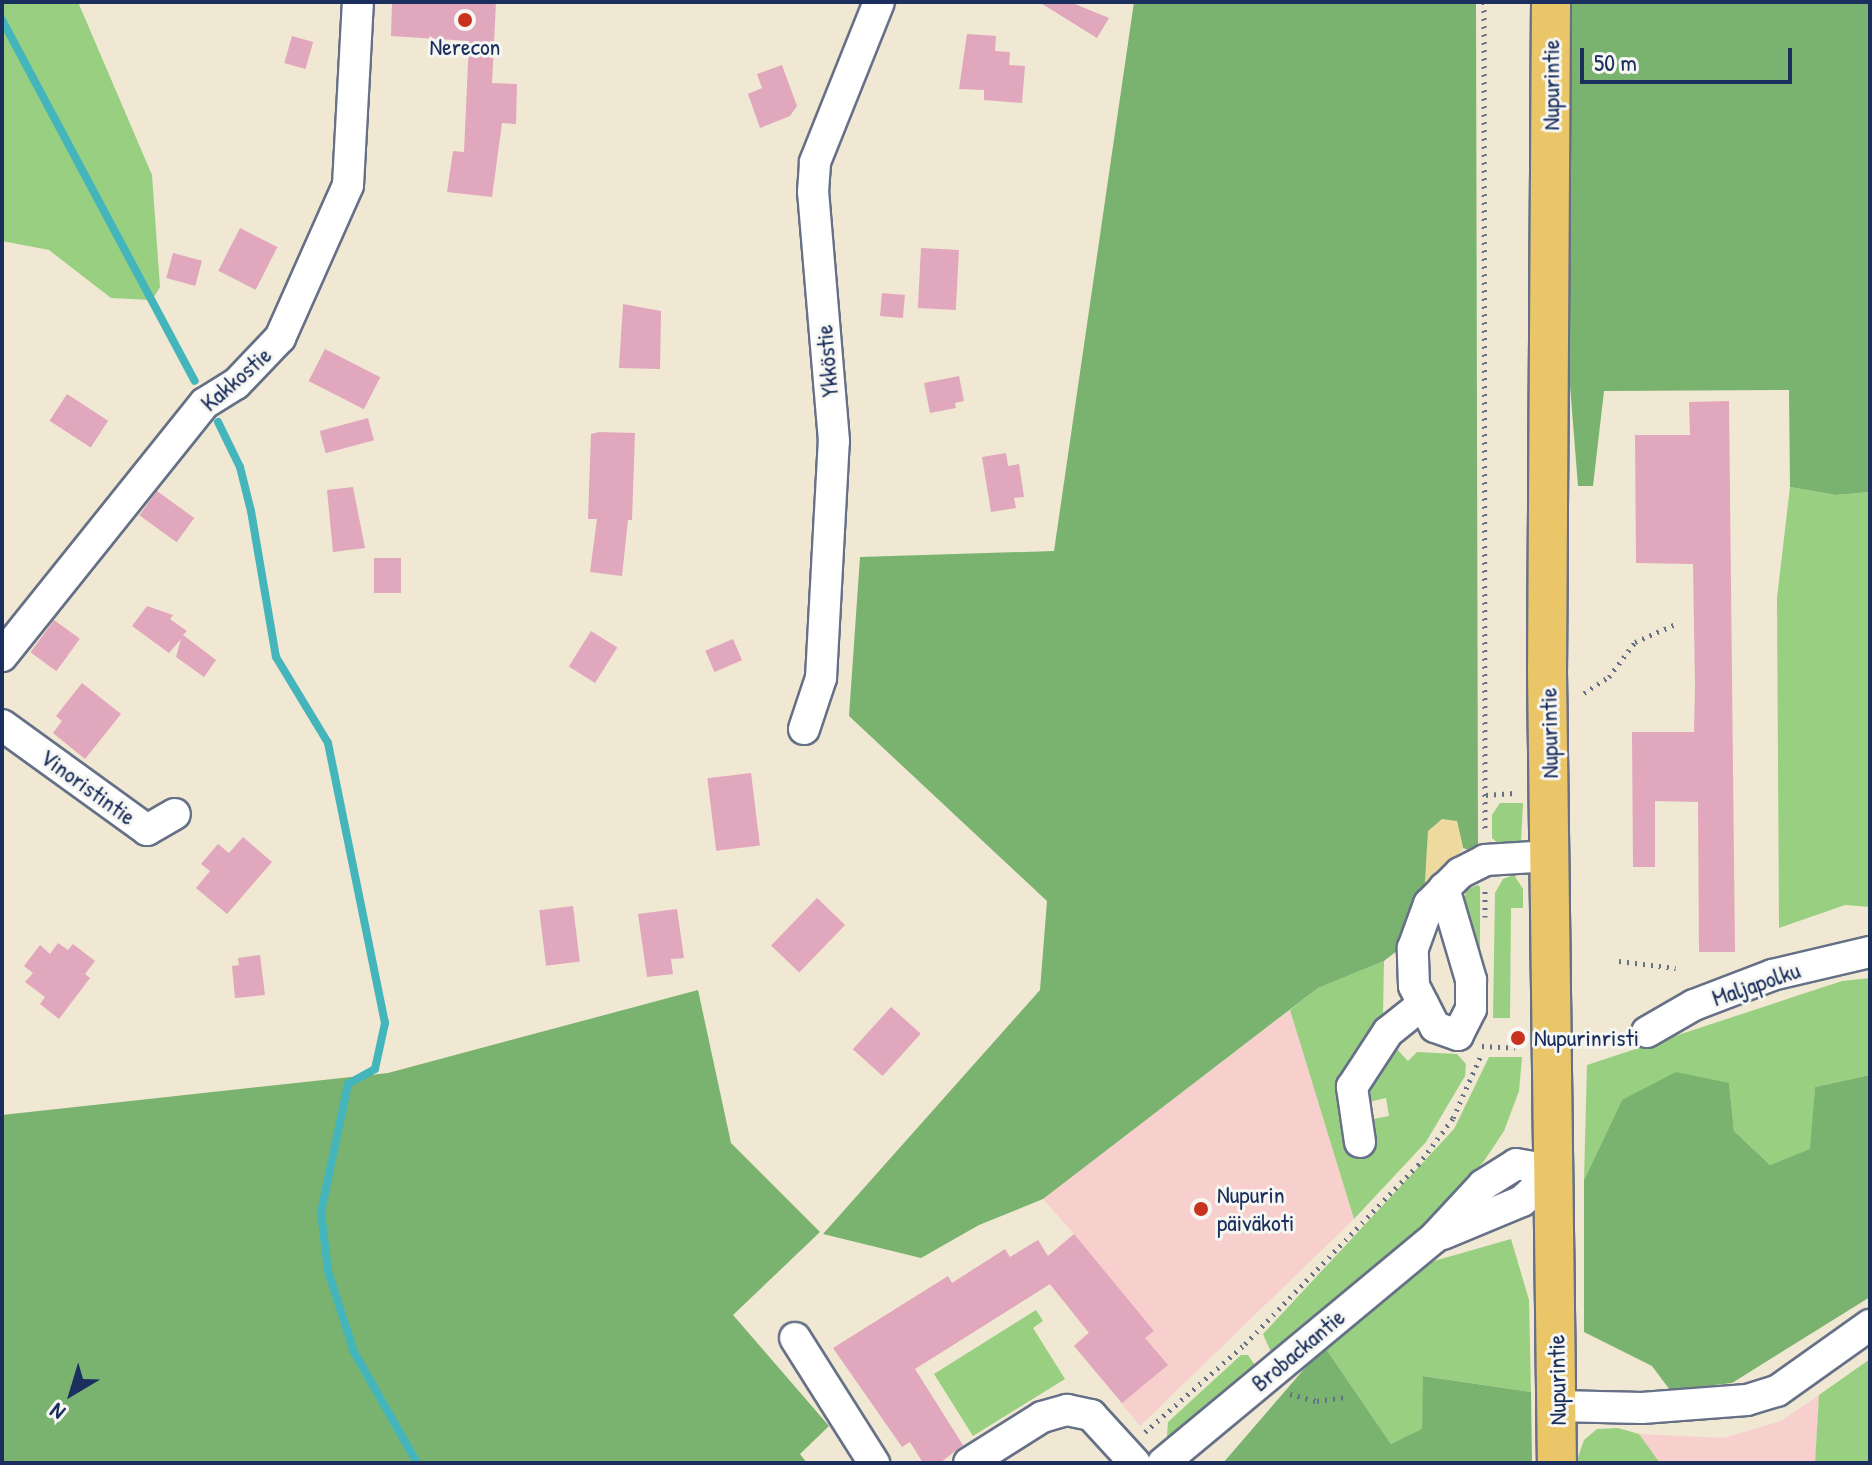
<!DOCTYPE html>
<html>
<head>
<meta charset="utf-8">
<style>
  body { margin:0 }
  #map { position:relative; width:1872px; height:1465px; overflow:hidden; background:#f0e8d2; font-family:"Patrick Hand",sans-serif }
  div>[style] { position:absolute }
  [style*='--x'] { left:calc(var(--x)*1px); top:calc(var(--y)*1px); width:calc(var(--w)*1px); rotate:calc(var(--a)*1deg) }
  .built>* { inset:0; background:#f7d0cd }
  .green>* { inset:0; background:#98cf81 }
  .forest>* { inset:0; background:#7ab26f }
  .sand>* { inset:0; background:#eeda9e }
  .stream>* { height:8px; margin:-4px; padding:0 4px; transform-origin:4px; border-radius:4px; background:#45b5bc }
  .building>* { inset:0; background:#e1a7bd; transform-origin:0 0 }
  .path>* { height:5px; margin-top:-2.5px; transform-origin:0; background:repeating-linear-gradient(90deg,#667087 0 2px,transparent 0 8px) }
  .roads { filter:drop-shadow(2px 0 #667087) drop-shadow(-2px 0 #667087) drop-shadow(0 2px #667087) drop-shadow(0 -2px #667087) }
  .minor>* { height:30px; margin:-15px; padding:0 15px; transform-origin:15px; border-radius:15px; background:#fff }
  .major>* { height:38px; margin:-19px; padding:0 19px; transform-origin:19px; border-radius:19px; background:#ebc669 }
  .dots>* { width:22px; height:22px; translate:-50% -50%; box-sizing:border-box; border:4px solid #f6f6f2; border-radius:50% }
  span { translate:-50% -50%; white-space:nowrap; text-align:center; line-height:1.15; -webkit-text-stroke:6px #f6f6f2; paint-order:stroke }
  .poi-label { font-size:24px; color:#1b2f5e }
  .left { translate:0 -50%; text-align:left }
  .street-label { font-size:24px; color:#1b2f5e }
  .frame { position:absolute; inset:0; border:4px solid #1b2f5e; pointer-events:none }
  .north { position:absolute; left:32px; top:1353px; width:80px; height:80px; -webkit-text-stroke:6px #f6f6f2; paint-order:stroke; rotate:218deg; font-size:22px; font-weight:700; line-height:32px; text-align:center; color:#1b2f5e }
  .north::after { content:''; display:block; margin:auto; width:28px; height:36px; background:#1b2f5e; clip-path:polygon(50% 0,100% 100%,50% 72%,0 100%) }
  .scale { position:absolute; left:1580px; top:48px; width:212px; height:36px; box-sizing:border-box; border:4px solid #1b2f5e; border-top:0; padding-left:10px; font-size:24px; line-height:28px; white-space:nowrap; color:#1b2f5e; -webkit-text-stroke:6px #f6f6f2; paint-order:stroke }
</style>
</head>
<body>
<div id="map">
  <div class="built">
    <i style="clip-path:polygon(1290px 1010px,1354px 1219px,1140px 1426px,1074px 1345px,1089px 1332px,1035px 1267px,1074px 1234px,1043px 1199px)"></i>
    <i style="clip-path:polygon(1819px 1395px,1815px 1463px,1660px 1463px,1639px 1434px,1724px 1438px,1781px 1421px)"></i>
  </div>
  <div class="green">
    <i style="clip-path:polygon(2px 2px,78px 2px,152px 175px,160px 287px,152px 300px,111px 298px,49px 250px,2px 241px)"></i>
    <i style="clip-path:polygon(1790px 487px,1836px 495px,1870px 492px,1870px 907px,1845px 905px,1779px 928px,1777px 598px)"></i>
    <i style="clip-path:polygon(1500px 803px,1523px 803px,1521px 843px,1500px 845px,1492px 838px,1492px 815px)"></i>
    <i style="clip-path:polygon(1514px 875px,1523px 889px,1523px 908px,1511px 908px,1510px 1018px,1493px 1018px,1495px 893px,1503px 879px)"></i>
    <i style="clip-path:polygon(1478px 885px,1480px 887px,1480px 976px,1461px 908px,1467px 889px)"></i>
    <i style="clip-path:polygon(1384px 961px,1383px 1016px,1359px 1051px,1367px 1154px,1374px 1139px,1368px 1120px,1389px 1116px,1386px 1098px,1364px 1103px,1364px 1082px,1394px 1046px,1408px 1061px,1417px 1052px,1457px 1054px,1466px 1064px,1465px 1076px,1426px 1142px,1354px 1219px,1290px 1010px,1318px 988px)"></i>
    <i style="clip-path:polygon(1870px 978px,1870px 1075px,1815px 1087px,1811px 1149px,1770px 1165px,1734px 1131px,1729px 1083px,1622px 1100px,1584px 1180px,1587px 1065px,1842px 981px)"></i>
    <i style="clip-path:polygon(1489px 1057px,1522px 1057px,1519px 1091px,1504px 1131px,1484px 1161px,1433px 1217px,1278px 1352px,1270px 1350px,1263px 1334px,1454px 1129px)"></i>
    <i style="clip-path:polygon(1511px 1239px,1529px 1300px,1531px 1392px,1424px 1376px,1422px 1430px,1391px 1444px,1324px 1346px,1434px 1261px)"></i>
    <i style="clip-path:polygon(1036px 1310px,1043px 1321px,1033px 1328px,1065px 1379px,973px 1436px,934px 1374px)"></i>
    <i style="clip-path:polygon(1241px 1355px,1248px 1355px,1257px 1368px,1172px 1437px,1167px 1436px,1168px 1422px)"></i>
    <i style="clip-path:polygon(1870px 1359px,1870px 1463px,1815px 1463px,1819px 1395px)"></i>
    <i style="clip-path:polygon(1618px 1428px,1639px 1434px,1660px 1463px,1576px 1463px,1584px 1440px,1597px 1429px)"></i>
  </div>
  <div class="forest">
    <i style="clip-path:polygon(1134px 2px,1476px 2px,1478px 845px,1471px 851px,1463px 848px,1457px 822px,1402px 947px,1384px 961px,1318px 988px,1043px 1199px,979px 1225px,921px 1258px,823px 1234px,1040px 990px,1047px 901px,849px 716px,860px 557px,1054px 551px)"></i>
    <i style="clip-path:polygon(1566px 2px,1870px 2px,1870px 492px,1836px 495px,1790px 487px,1789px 390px,1604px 391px,1593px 486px,1578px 486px,1563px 298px)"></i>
    <i style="clip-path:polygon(698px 990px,731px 1143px,820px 1232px,733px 1315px,829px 1426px,800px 1454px,807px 1463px,2px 1463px,2px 1115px,388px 1073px)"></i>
    <i style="clip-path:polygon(1676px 1072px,1729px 1083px,1734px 1131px,1770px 1165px,1810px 1149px,1815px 1087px,1870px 1075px,1870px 1297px,1732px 1383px,1670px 1390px,1652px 1366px,1584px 1332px,1584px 1180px,1622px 1100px)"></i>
    <i style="clip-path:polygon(1324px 1346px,1391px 1444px,1422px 1429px,1423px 1376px,1531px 1392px,1532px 1463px,1223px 1463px)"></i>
  </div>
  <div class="sand">
    <i style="clip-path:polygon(1442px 819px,1457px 821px,1463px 848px,1424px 896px,1428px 831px)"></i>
  </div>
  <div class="stream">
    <i style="--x:2;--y:20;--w:409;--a:61.9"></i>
    <i style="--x:218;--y:422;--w:50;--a:63.9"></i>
    <i style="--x:240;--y:467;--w:45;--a:76"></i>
    <i style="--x:251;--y:511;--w:148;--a:80.3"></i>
    <i style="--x:276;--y:657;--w:100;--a:58.8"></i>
    <i style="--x:328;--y:743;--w:286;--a:78.5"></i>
    <i style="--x:385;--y:1023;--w:47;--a:102.3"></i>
    <i style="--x:375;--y:1069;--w:31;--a:151"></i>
    <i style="--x:348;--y:1084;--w:131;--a:101.9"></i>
    <i style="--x:321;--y:1212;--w:59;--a:83.2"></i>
    <i style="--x:328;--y:1271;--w:85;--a:72.2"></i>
    <i style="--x:354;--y:1352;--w:128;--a:60.4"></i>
  </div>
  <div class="building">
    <i style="clip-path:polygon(392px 2px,496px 2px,492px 83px,517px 84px,516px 124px,502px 123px,492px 197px,447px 192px,453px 151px,464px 152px,469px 41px,391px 36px)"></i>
    <i style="clip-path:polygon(1039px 2px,1070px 2px,1109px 18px,1097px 38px)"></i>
    <i style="clip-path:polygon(967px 34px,996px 36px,995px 51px,1010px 52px,1009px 65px,1025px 66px,1022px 103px,984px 100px,984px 90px,959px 89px)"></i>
    <i style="left:292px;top:36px;width:22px;height:28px;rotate:16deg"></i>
    <i style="clip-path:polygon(782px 65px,797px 106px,790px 116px,760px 128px,748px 94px,762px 88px,757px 74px)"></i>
    <i style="left:240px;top:228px;width:42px;height:48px;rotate:27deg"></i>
    <i style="left:921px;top:248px;width:38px;height:60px;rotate:3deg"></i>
    <i style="left:173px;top:253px;width:30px;height:26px;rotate:15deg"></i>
    <i style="left:882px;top:293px;width:23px;height:23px;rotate:5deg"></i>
    <i style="clip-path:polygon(623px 304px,661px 311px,660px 369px,619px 368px)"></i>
    <i style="left:325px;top:349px;width:62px;height:36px;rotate:27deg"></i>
    <i style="clip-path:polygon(959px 376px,964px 401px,955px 403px,956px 408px,930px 413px,924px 383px)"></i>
    <i style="left:67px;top:394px;width:49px;height:32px;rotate:33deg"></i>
    <i style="clip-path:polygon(1729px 401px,1735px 952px,1699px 952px,1698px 802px,1655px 801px,1655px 867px,1633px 867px,1632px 732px,1694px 732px,1695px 687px,1693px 564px,1636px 563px,1635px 435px,1690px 435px,1689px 402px)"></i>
    <i style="left:368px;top:418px;width:23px;height:50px;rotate:75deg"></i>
    <i style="clip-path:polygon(599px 432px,635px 433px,632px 520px,628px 520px,622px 576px,590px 572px,597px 519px,588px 519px,591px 434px)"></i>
    <i style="clip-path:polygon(1006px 453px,1008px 466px,1019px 464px,1024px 497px,1014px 498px,1016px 508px,991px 512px,982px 457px)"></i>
    <i style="clip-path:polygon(353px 487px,365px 548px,333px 552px,327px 490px)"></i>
    <i style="left:157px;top:491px;width:46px;height:30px;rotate:36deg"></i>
    <i style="left:374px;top:558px;width:27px;height:35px"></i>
    <i style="clip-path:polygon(147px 606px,173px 615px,170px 619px,187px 631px,183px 635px,216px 660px,204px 677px,176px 657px,181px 639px,169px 653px,132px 626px)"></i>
    <i style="left:54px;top:620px;width:32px;height:40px;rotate:36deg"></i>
    <i style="left:591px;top:631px;width:31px;height:42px;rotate:32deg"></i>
    <i style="left:733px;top:639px;width:23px;height:30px;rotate:67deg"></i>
    <i style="clip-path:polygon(82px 683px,121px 714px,85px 759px,53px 733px,62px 721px,56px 716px)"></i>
    <i style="left:751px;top:773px;width:73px;height:44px;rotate:83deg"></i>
    <i style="clip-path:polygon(243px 837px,272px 862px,227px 914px,196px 888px,210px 871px,201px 864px,218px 844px,229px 853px)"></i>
    <i style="left:817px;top:898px;width:39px;height:66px;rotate:44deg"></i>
    <i style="left:573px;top:906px;width:56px;height:34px;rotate:83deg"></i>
    <i style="clip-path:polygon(677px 909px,684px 958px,671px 959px,673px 974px,647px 977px,638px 914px)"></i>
    <i style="clip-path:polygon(58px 943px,68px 950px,73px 944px,95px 961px,85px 974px,90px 978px,59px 1019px,40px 1004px,45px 997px,25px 982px,33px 973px,24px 966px,40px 945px,50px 954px)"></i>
    <i style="clip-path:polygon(260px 955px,265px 995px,235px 998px,232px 966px,239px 965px,238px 958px)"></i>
    <i style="left:891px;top:1007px;width:40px;height:57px;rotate:42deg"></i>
    <i style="clip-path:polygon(1074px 1234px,1154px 1331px,1145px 1338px,1168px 1365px,1122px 1403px,1074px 1346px,1089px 1333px,1050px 1284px,915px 1369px,963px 1445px,940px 1463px,923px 1463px,910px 1442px,902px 1447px,833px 1348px,948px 1276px,952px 1283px,1005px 1249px,1010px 1257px,1038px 1240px,1048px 1256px)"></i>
  </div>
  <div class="path">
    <i style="--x:1484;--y:2;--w:831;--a:89.93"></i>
    <i style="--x:1584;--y:693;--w:30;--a:-33"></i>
    <i style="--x:1609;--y:677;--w:44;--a:-53.4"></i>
    <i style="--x:1635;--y:642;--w:45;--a:-23.7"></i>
    <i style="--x:1486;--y:795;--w:32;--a:-4"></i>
    <i style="--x:1485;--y:917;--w:26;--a:-90"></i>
    <i style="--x:1619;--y:961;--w:57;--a:7"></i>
    <i style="--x:1482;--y:1046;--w:33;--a:3"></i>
    <i style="--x:1515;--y:1048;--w:8;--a:-76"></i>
    <i style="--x:1290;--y:1394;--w:28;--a:15"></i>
    <i style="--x:1317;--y:1401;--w:27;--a:-8"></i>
    <i style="--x:1145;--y:1432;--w:133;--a:-41.3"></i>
    <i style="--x:1245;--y:1344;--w:249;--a:-46"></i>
    <i style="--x:1418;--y:1165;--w:59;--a:-53.3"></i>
    <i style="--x:1453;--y:1118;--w:69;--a:-66"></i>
  </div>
  <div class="roads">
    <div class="minor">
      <i style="--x:2;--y:656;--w:324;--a:-51.3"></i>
      <i style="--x:205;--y:403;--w:36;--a:-32"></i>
      <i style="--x:236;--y:384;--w:64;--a:-46.3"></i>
      <i style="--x:280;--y:338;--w:167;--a:-66"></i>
      <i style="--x:348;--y:185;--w:183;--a:-86.9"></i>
      <i style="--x:2;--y:725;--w:179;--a:35.9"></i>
      <i style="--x:147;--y:830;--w:32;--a:-30"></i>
      <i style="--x:804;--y:729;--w:54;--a:-71.6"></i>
      <i style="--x:821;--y:678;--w:237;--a:-86.9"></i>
      <i style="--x:834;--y:441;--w:250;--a:-94.8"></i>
      <i style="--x:813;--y:192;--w:30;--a:-86"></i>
      <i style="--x:815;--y:162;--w:172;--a:-68.2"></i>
      <i style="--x:1444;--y:888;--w:96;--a:73.6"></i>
      <i style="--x:1471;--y:980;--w:29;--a:90"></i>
      <i style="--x:1471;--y:1009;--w:29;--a:117"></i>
      <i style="--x:1458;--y:1035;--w:24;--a:-161"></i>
      <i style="--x:1435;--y:1027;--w:46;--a:-117.1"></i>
      <i style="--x:1414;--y:986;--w:38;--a:-92"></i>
      <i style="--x:1413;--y:948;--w:47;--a:-70"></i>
      <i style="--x:1429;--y:904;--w:44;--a:-45"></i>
      <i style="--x:1460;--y:873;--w:28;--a:-27"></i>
      <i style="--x:1485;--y:860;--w:66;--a:-3.5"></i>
      <i style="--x:1647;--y:1032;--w:54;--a:-29.9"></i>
      <i style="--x:1694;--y:1005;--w:84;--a:-21"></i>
      <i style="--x:1772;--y:975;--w:101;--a:-13.2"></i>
      <i style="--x:1360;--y:1142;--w:56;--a:-98.3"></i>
      <i style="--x:1352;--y:1087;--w:66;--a:-56.8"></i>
      <i style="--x:1388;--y:1032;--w:45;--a:-38.7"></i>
      <i style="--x:1443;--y:1234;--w:86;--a:-22.7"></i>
      <i style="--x:1522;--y:1201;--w:44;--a:-43.2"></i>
      <i style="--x:795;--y:1338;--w:148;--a:57.7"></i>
      <i style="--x:1557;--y:1406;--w:85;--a:1.3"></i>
      <i style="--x:1642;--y:1408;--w:105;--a:-4.4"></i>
      <i style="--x:1747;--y:1400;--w:31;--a:-17"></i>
      <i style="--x:1777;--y:1391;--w:114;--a:-35.4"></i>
      <i style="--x:969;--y:1463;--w:86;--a:-32.2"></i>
      <i style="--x:1042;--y:1417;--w:26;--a:-16"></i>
      <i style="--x:1067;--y:1410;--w:25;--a:12"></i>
      <i style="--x:1091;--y:1415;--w:65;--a:47.5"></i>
      <i style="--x:1163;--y:1463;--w:352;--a:-39.7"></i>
      <i style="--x:1434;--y:1238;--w:72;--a:-47.2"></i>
      <i style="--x:1483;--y:1185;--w:39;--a:-32"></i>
      <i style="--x:1516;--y:1164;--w:39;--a:10"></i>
    </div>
    <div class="major">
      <i style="--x:1551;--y:2;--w:670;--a:90.34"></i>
      <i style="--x:1547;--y:672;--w:791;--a:89.28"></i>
    </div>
  </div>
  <div class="dots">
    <i style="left:465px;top:20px;background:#c8321e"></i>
    <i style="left:1518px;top:1038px;background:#c8321e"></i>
    <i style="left:1201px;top:1209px;background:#c8321e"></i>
  </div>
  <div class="poi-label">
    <span style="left:465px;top:47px">Nerecon</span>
    <span class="left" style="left:1534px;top:1038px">Nupurinristi</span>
    <span class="left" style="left:1217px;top:1209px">Nupurin<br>päiväkoti</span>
  </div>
  <div class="street-label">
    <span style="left:1551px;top:85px;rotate:-90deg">Nupurintie</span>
    <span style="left:827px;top:361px;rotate:-95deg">Ykköstie</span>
    <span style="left:236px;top:379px;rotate:-41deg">Kakkostie</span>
    <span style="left:1549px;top:733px;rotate:-91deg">Nupurintie</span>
    <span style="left:88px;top:787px;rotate:36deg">Vinoristintie</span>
    <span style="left:1756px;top:984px;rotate:-19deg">Maljapolku</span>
    <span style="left:1298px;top:1350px;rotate:-40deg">Brobackantie</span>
    <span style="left:1557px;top:1380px;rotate:-91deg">Nupurintie</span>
  </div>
  <div class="frame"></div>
  <div class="north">N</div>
  <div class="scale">50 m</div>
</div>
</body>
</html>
